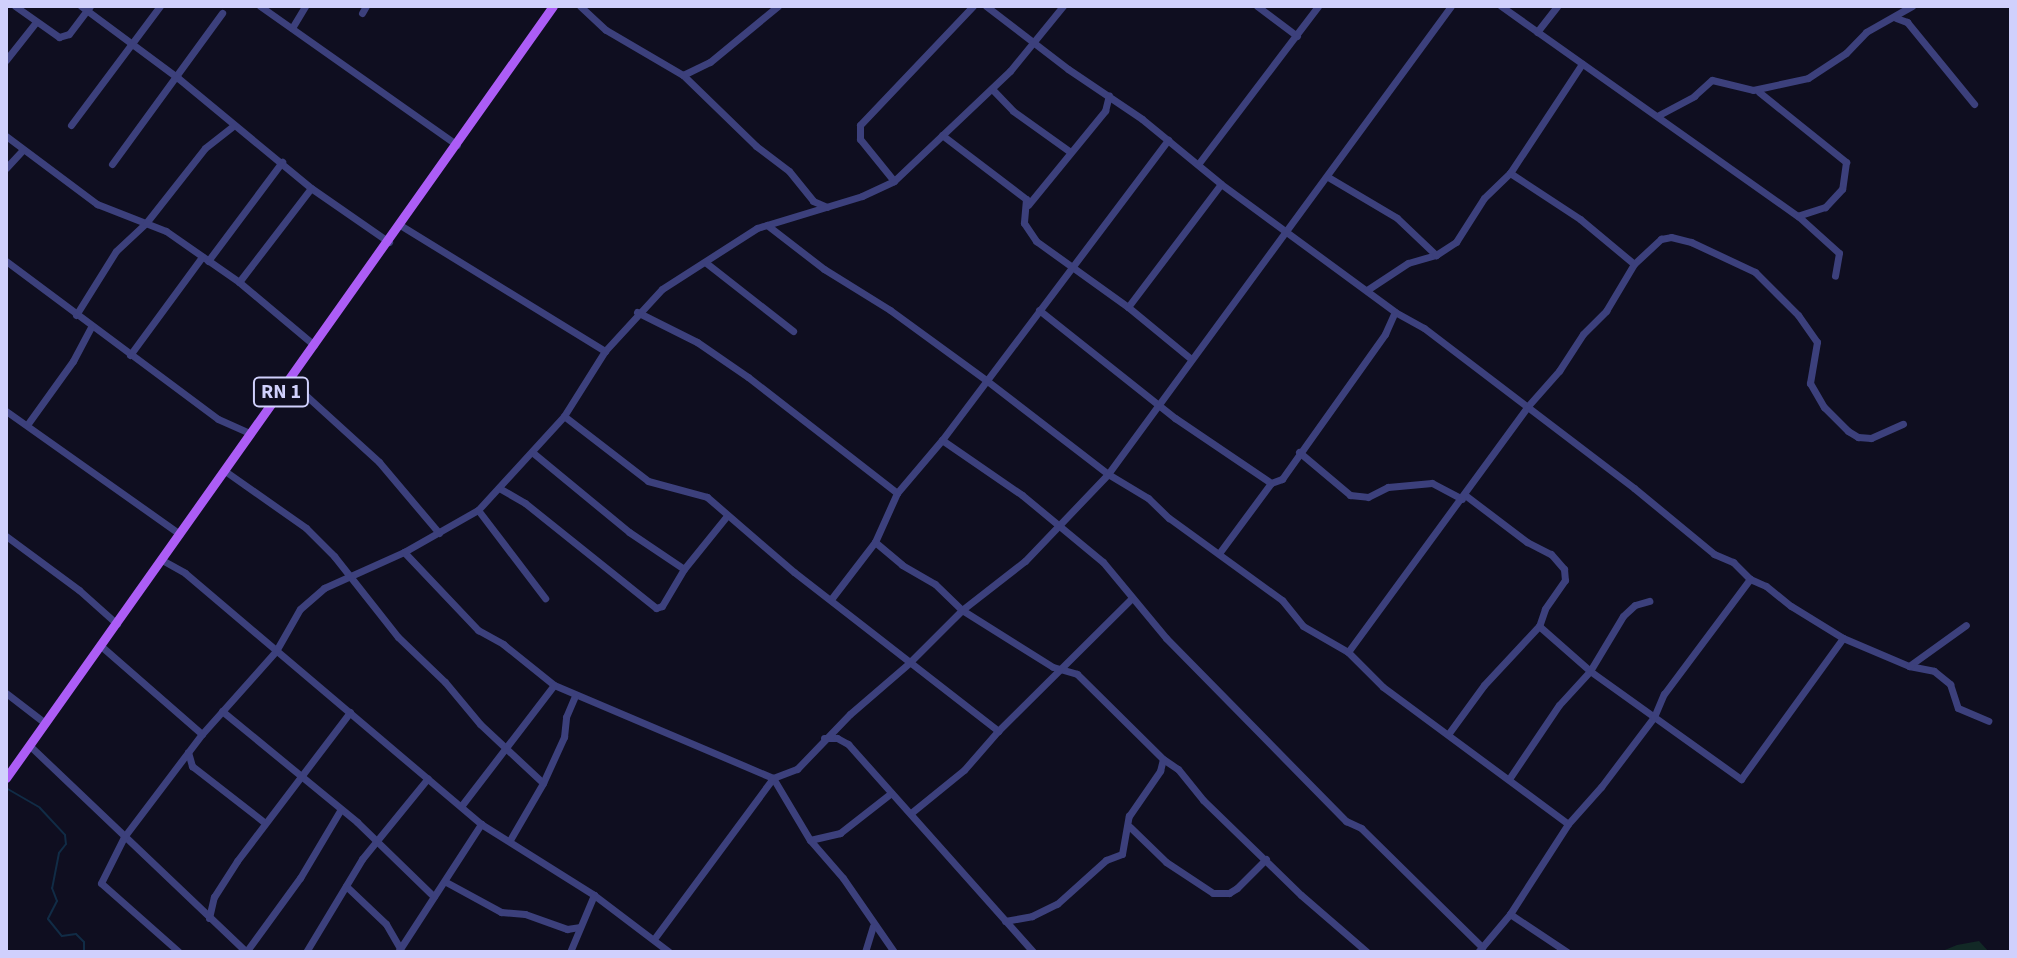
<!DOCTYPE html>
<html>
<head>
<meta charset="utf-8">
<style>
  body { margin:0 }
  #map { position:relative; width:2017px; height:958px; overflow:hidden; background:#0f0e20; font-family:"Source Sans 3",sans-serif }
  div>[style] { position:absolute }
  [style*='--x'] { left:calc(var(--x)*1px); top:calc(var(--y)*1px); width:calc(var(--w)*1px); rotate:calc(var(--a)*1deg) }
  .green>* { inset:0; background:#122926 }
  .stream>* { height:2px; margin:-1px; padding:0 1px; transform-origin:1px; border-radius:1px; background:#112c46 }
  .minor>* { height:7px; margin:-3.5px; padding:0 3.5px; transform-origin:3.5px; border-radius:3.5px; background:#3c407c }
  .major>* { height:9px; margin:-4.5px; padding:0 4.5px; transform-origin:4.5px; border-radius:4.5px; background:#ac5df6 }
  span { translate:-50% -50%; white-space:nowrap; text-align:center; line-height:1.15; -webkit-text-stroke:7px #0f0e20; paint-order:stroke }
  .shield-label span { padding:2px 6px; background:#0f0e20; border:2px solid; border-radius:6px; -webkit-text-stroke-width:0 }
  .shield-label { font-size:20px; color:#d0d0fc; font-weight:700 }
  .frame { position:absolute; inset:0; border:8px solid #d0d0fc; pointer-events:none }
</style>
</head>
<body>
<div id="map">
  <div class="green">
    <i style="clip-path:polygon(1979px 941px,1989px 952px,1940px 952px,1957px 945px)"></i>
  </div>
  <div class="stream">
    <i style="--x:6;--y:788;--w:39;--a:30"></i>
    <i style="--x:40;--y:808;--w:37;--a:47"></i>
    <i style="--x:65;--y:835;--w:9;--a:84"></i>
    <i style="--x:66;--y:844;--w:11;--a:128"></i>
    <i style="--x:59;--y:853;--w:36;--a:101"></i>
    <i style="--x:52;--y:888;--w:14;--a:69"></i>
    <i style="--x:57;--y:901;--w:20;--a:117"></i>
    <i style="--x:48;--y:919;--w:22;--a:51"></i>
    <i style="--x:62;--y:936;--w:14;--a:-8"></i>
    <i style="--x:76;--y:934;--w:11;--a:45"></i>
    <i style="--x:84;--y:942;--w:10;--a:90"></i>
  </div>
  <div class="minor">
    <i style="--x:15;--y:6;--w:54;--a:35.2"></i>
    <i style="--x:59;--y:37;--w:10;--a:-17"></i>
    <i style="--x:69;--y:34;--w:35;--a:-53"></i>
    <i style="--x:81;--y:6;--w:121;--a:36.6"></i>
    <i style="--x:178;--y:78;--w:173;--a:39.6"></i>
    <i style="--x:311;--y:188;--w:95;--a:34.7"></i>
    <i style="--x:260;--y:6;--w:241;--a:35.2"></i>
    <i style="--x:580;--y:6;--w:35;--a:43"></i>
    <i style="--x:606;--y:30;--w:89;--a:30.3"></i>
    <i style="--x:683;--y:75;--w:102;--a:44.2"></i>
    <i style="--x:756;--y:146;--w:41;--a:37.1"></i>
    <i style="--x:789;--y:171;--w:38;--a:51"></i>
    <i style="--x:813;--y:201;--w:15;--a:23"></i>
    <i style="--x:986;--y:6;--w:103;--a:37.5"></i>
    <i style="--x:1068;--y:69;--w:89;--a:34"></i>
    <i style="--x:1142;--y:119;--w:102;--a:39.4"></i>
    <i style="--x:1221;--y:184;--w:216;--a:36.3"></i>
    <i style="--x:1395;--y:312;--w:33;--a:29"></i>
    <i style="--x:1424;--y:328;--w:264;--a:37.3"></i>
    <i style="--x:1634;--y:488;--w:104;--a:39.5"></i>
    <i style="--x:1714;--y:554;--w:21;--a:23"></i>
    <i style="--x:1733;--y:562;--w:24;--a:45"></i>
    <i style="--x:1750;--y:579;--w:17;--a:24"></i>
    <i style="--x:1766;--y:586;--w:32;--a:39"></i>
    <i style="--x:1791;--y:606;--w:61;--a:31.6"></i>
    <i style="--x:1843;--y:638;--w:72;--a:23"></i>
    <i style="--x:1909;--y:666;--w:25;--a:11"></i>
    <i style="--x:1934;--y:671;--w:21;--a:39"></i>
    <i style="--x:1950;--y:684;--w:25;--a:72"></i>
    <i style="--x:1958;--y:708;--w:33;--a:23"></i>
    <i style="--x:1257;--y:6;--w:50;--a:36.9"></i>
    <i style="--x:1501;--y:6;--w:364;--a:35.3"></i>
    <i style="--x:1798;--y:216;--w:55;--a:42.1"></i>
    <i style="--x:1839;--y:253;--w:23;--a:100"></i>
    <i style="--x:362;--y:13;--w:8;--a:-60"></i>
    <i style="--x:1896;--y:18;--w:12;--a:20"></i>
    <i style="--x:1907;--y:22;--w:106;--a:50.7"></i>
    <i style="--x:292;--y:28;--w:26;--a:-59"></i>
    <i style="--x:1537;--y:32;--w:33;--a:-52"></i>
    <i style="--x:6;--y:60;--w:48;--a:-51.7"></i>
    <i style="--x:683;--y:75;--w:30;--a:-26"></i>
    <i style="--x:710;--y:62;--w:88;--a:-39.5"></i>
    <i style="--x:992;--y:89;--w:30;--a:46"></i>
    <i style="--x:1013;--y:111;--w:69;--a:35.5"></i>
    <i style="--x:1759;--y:92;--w:112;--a:38.8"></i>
    <i style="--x:1846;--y:162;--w:27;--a:98"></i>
    <i style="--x:1842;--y:189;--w:25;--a:133"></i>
    <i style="--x:1825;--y:207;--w:28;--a:162"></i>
    <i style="--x:1659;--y:115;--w:40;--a:-28"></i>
    <i style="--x:1694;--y:96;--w:24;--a:-42"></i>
    <i style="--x:1712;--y:80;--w:42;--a:13.7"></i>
    <i style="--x:1753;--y:90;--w:56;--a:-12.3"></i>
    <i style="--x:1808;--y:78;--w:45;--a:-33.3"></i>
    <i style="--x:1846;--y:53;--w:29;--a:-46"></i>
    <i style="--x:1866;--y:32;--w:53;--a:-29.5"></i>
    <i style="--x:71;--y:125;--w:149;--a:-53.2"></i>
    <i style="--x:942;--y:135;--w:106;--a:37.3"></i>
    <i style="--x:1026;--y:199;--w:24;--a:95"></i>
    <i style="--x:1024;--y:223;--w:22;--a:56"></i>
    <i style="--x:1036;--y:241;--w:113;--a:35.7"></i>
    <i style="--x:1128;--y:307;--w:154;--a:-52.9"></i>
    <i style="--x:6;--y:136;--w:114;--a:36.8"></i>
    <i style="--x:97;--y:204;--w:74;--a:21.4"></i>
    <i style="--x:166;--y:231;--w:89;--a:34.9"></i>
    <i style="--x:239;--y:282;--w:98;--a:40"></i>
    <i style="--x:1199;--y:163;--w:197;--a:-52.8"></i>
    <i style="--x:112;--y:164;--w:187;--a:-53.9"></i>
    <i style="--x:6;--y:168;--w:25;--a:-47"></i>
    <i style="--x:1510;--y:173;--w:84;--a:33.3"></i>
    <i style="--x:1580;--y:219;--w:70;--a:39.8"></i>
    <i style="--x:1328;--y:177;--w:80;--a:30.7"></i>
    <i style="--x:1397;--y:218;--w:54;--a:43.5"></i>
    <i style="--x:894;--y:181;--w:54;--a:-129"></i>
    <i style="--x:860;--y:139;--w:14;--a:-90"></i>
    <i style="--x:860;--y:125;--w:164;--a:-46.5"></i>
    <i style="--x:1028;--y:205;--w:122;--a:-50.7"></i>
    <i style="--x:1105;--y:111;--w:16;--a:-76"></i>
    <i style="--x:400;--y:225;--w:241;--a:31.6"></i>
    <i style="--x:767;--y:225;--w:72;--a:37.7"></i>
    <i style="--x:824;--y:269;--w:78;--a:31.8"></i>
    <i style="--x:890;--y:310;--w:119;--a:36.1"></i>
    <i style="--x:986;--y:380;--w:154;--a:37.6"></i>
    <i style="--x:1108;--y:474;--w:47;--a:31"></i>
    <i style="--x:1148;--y:498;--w:29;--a:44"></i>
    <i style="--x:1169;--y:518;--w:140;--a:36"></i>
    <i style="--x:1282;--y:600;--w:33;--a:51"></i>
    <i style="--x:1303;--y:626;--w:52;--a:30"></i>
    <i style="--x:1348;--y:652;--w:49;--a:45"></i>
    <i style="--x:1383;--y:687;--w:230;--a:36.5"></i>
    <i style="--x:6;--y:261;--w:264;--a:36.7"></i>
    <i style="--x:218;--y:419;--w:36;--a:24"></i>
    <i style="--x:208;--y:261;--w:124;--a:-53.2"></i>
    <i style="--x:705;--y:262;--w:112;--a:38.1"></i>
    <i style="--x:239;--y:282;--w:118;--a:-52.5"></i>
    <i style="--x:1367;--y:290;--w:49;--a:-33.4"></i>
    <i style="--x:1408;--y:263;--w:29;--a:-16"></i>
    <i style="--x:1436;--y:255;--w:24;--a:-33"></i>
    <i style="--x:1456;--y:242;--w:52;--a:-57.5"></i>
    <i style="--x:1484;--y:198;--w:36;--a:-44"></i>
    <i style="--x:1510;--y:173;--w:131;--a:-56.6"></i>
    <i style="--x:1128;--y:307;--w:82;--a:39.5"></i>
    <i style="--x:1039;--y:310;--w:174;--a:38.5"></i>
    <i style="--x:1175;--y:418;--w:116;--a:34.1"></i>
    <i style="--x:637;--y:312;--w:67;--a:26.6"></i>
    <i style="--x:697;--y:342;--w:62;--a:34.5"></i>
    <i style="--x:748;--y:377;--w:189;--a:37.9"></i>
    <i style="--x:76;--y:315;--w:75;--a:-58"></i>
    <i style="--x:116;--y:251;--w:41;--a:-43"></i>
    <i style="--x:146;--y:223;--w:95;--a:-51.8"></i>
    <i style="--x:205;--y:148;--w:36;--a:-38"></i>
    <i style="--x:130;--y:355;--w:122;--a:-53.7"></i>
    <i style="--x:289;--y:380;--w:122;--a:42.3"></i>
    <i style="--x:379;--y:462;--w:93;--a:49.8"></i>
    <i style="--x:6;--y:411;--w:213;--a:35.3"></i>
    <i style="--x:564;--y:416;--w:106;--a:37.7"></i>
    <i style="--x:648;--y:481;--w:61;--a:15.2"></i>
    <i style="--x:707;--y:497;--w:115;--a:40.8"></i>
    <i style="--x:794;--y:572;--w:259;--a:37.9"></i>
    <i style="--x:27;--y:425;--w:79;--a:-54.3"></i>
    <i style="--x:73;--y:361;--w:38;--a:-62"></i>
    <i style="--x:942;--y:440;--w:97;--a:34.5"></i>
    <i style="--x:1022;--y:495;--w:105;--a:39.6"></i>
    <i style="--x:1103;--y:562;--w:99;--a:50.3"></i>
    <i style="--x:1166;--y:638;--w:257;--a:45.5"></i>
    <i style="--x:1346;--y:821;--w:17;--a:25"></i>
    <i style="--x:1361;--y:828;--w:170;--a:44.5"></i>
    <i style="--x:532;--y:452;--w:126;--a:39.5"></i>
    <i style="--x:629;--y:532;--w:66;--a:33.9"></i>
    <i style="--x:1299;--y:452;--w:67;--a:40.1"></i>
    <i style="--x:1350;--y:495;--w:18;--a:6"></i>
    <i style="--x:1368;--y:497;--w:22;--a:-27"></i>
    <i style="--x:1388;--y:487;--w:44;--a:-5.2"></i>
    <i style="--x:1432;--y:483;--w:34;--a:28"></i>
    <i style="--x:225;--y:471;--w:99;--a:35.1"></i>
    <i style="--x:306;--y:528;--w:40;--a:45"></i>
    <i style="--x:334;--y:556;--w:103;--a:51.7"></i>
    <i style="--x:398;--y:637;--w:65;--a:43.8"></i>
    <i style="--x:445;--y:682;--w:55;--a:50.2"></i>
    <i style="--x:480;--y:724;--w:86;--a:43.1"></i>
    <i style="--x:499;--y:488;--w:30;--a:30"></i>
    <i style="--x:525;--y:503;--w:168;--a:38.7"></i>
    <i style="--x:656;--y:608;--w:6;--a:-18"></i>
    <i style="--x:662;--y:606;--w:43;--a:-59.3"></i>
    <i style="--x:684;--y:569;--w:67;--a:-51.1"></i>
    <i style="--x:1465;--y:495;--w:78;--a:37.2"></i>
    <i style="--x:1527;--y:542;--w:27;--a:27"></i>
    <i style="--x:1551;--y:554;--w:20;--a:49"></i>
    <i style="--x:1564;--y:569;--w:11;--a:85"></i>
    <i style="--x:1565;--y:580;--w:35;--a:125"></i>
    <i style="--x:1545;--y:609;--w:18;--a:109"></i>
    <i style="--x:478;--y:510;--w:111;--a:52.7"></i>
    <i style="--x:6;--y:536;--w:91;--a:36.5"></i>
    <i style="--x:79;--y:590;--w:51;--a:41.8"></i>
    <i style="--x:875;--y:542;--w:35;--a:40"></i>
    <i style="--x:902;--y:565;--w:38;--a:30"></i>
    <i style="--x:935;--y:584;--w:37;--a:44"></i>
    <i style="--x:962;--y:610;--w:107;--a:32.1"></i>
    <i style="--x:1053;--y:667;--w:25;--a:16"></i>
    <i style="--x:1077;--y:674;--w:121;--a:44.7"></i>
    <i style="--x:1163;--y:759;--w:18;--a:34"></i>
    <i style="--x:1178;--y:769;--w:40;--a:51"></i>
    <i style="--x:1203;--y:800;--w:136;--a:44.1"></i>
    <i style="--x:1301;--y:895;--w:87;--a:40.8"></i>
    <i style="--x:404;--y:552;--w:108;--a:46.5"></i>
    <i style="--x:478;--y:630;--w:29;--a:29"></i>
    <i style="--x:503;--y:644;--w:65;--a:38.8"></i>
    <i style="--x:554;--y:685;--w:238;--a:23"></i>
    <i style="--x:773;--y:778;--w:72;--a:59.2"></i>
    <i style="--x:810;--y:840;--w:50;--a:49"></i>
    <i style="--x:843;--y:878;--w:90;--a:55.4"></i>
    <i style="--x:1220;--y:552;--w:86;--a:-53.5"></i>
    <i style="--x:1271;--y:483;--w:12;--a:-20"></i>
    <i style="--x:1282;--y:479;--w:178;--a:-54.6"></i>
    <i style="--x:1385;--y:334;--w:24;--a:-66"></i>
    <i style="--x:162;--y:560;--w:26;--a:29"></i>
    <i style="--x:185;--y:573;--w:388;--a:40.3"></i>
    <i style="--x:481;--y:824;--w:133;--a:32.1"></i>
    <i style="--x:594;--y:895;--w:94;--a:37.2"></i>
    <i style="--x:832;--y:598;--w:71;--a:-52.5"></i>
    <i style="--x:875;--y:542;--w:54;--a:-65.8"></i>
    <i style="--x:897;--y:493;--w:70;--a:-49.7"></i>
    <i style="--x:942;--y:440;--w:376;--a:-53"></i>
    <i style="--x:101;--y:646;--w:134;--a:41.1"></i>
    <i style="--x:1348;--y:652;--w:305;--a:-53.8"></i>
    <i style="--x:1528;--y:406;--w:47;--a:-48.5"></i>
    <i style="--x:1559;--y:371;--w:44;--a:-57"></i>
    <i style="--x:1583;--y:334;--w:33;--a:-45"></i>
    <i style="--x:1606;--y:311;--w:55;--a:-59.2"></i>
    <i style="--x:1634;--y:264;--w:37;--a:-43"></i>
    <i style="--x:1661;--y:239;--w:10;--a:-11"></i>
    <i style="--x:1671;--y:237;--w:21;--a:14"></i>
    <i style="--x:1691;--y:242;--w:71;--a:25.1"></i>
    <i style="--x:1755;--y:272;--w:61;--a:45"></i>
    <i style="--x:1798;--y:315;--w:33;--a:55"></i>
    <i style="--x:1817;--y:342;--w:42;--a:99.7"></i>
    <i style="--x:1810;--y:383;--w:28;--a:60"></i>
    <i style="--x:1824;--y:407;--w:34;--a:45"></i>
    <i style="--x:1848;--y:431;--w:12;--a:31"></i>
    <i style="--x:1858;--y:437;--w:13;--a:4"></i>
    <i style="--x:1871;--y:438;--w:35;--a:-24"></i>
    <i style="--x:1909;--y:666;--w:70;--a:-35.7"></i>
    <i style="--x:6;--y:693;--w:49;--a:37.6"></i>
    <i style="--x:222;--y:711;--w:175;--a:39.4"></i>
    <i style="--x:357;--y:822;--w:107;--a:44.2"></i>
    <i style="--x:1449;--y:733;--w:59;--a:-53.9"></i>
    <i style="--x:1484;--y:685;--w:81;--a:-47"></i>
    <i style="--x:1539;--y:626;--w:68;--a:41.4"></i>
    <i style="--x:1590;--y:671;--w:186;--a:35.6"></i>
    <i style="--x:1741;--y:779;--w:174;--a:-54.1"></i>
    <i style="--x:824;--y:738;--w:13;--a:0"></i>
    <i style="--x:837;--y:738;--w:13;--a:29"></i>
    <i style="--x:848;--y:744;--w:278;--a:48.3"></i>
    <i style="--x:29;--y:745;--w:300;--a:43.6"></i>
    <i style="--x:188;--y:752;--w:15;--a:74"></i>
    <i style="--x:192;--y:766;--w:91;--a:37.9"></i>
    <i style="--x:1509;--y:779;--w:89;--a:-56"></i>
    <i style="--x:1559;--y:705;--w:46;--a:-47.6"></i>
    <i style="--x:1590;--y:671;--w:64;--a:-59"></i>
    <i style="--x:1623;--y:616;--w:16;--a:-43"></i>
    <i style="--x:1635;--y:605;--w:15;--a:-16"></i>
    <i style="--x:462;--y:805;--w:151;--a:-52.5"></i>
    <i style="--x:911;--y:813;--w:68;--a:-39.1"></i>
    <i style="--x:964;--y:770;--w:52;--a:-48.9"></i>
    <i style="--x:998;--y:731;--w:187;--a:-44.8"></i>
    <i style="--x:1130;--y:827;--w:50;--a:44.2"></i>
    <i style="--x:1166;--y:862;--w:56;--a:33.4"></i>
    <i style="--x:1213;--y:893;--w:16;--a:0"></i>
    <i style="--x:1229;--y:893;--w:9;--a:-32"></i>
    <i style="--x:1237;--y:888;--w:41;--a:-45"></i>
    <i style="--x:510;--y:840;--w:66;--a:-59.9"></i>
    <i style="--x:543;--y:783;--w:51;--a:-65.5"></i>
    <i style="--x:564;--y:737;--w:20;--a:-84"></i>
    <i style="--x:566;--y:717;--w:23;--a:-67"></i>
    <i style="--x:810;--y:840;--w:31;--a:-13"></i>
    <i style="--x:840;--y:833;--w:65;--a:-38.1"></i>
    <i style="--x:446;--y:882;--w:63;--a:28.6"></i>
    <i style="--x:501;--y:912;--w:24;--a:5"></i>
    <i style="--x:525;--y:914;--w:45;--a:19.7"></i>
    <i style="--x:567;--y:929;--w:12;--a:-9"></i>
    <i style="--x:346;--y:886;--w:55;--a:43.5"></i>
    <i style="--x:386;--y:924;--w:28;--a:60"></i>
    <i style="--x:1510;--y:914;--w:69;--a:33.7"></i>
    <i style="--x:209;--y:918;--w:22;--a:-77"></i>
    <i style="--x:214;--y:897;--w:43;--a:-57.4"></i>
    <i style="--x:237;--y:861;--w:187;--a:-52.8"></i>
    <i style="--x:1005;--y:921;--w:27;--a:-10"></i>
    <i style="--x:1032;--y:916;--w:28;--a:-26"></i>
    <i style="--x:1057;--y:904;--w:66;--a:-41.9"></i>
    <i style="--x:1106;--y:860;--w:17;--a:-21"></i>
    <i style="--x:1122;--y:854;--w:39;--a:-80"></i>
    <i style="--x:1129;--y:816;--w:55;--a:-55.4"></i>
    <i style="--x:1160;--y:771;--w:12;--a:-76"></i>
    <i style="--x:654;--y:939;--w:200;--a:-53.5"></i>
    <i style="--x:773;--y:778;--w:26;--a:-21"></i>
    <i style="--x:797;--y:769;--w:76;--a:-46.1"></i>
    <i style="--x:850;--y:714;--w:78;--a:-40.8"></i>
    <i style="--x:909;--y:663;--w:75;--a:-45"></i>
    <i style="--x:962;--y:610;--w:80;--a:-37.9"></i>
    <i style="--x:1025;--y:561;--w:120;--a:-46.3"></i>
    <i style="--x:1108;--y:474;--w:580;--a:-53.76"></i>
    <i style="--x:179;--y:952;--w:104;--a:-138.5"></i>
    <i style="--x:101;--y:883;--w:51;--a:-63.4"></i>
    <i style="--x:124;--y:837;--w:129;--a:-52.9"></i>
    <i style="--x:202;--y:734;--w:111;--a:-48.3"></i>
    <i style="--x:276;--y:651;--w:48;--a:-60.3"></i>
    <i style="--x:300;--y:609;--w:32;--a:-41"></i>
    <i style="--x:324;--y:588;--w:88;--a:-24.2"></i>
    <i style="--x:404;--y:552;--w:85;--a:-29.6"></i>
    <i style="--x:478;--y:510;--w:127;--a:-47.5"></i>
    <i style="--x:564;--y:416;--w:77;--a:-57.8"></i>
    <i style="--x:605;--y:351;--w:84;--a:-47.4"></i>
    <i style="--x:662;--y:289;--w:113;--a:-32.7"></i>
    <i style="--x:757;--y:228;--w:110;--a:-16.9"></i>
    <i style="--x:862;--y:196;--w:35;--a:-25"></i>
    <i style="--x:894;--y:181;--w:160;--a:-43.5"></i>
    <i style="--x:1010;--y:71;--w:84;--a:-50.8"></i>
    <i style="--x:246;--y:952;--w:92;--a:-53.9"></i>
    <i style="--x:300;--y:878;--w:80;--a:-59.3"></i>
    <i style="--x:306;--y:952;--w:109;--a:-58.9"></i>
    <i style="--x:362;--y:859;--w:104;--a:-50.8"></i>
    <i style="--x:398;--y:952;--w:153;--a:-57"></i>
    <i style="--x:570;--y:952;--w:62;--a:-67.2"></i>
    <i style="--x:865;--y:952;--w:27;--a:-73"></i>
    <i style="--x:1478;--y:952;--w:50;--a:-49.9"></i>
    <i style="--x:1510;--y:914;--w:107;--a:-57.2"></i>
    <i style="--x:1568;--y:824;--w:50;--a:-48.3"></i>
    <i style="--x:1601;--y:787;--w:88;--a:-52.9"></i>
    <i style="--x:1654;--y:717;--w:25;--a:-67"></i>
    <i style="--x:1664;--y:694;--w:144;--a:-53.2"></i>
  </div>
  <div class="major">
    <i style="--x:6;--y:778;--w:946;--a:-54.68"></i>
  </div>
  <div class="shield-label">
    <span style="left:281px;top:392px">RN 1</span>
  </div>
  <div class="frame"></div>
</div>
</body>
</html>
